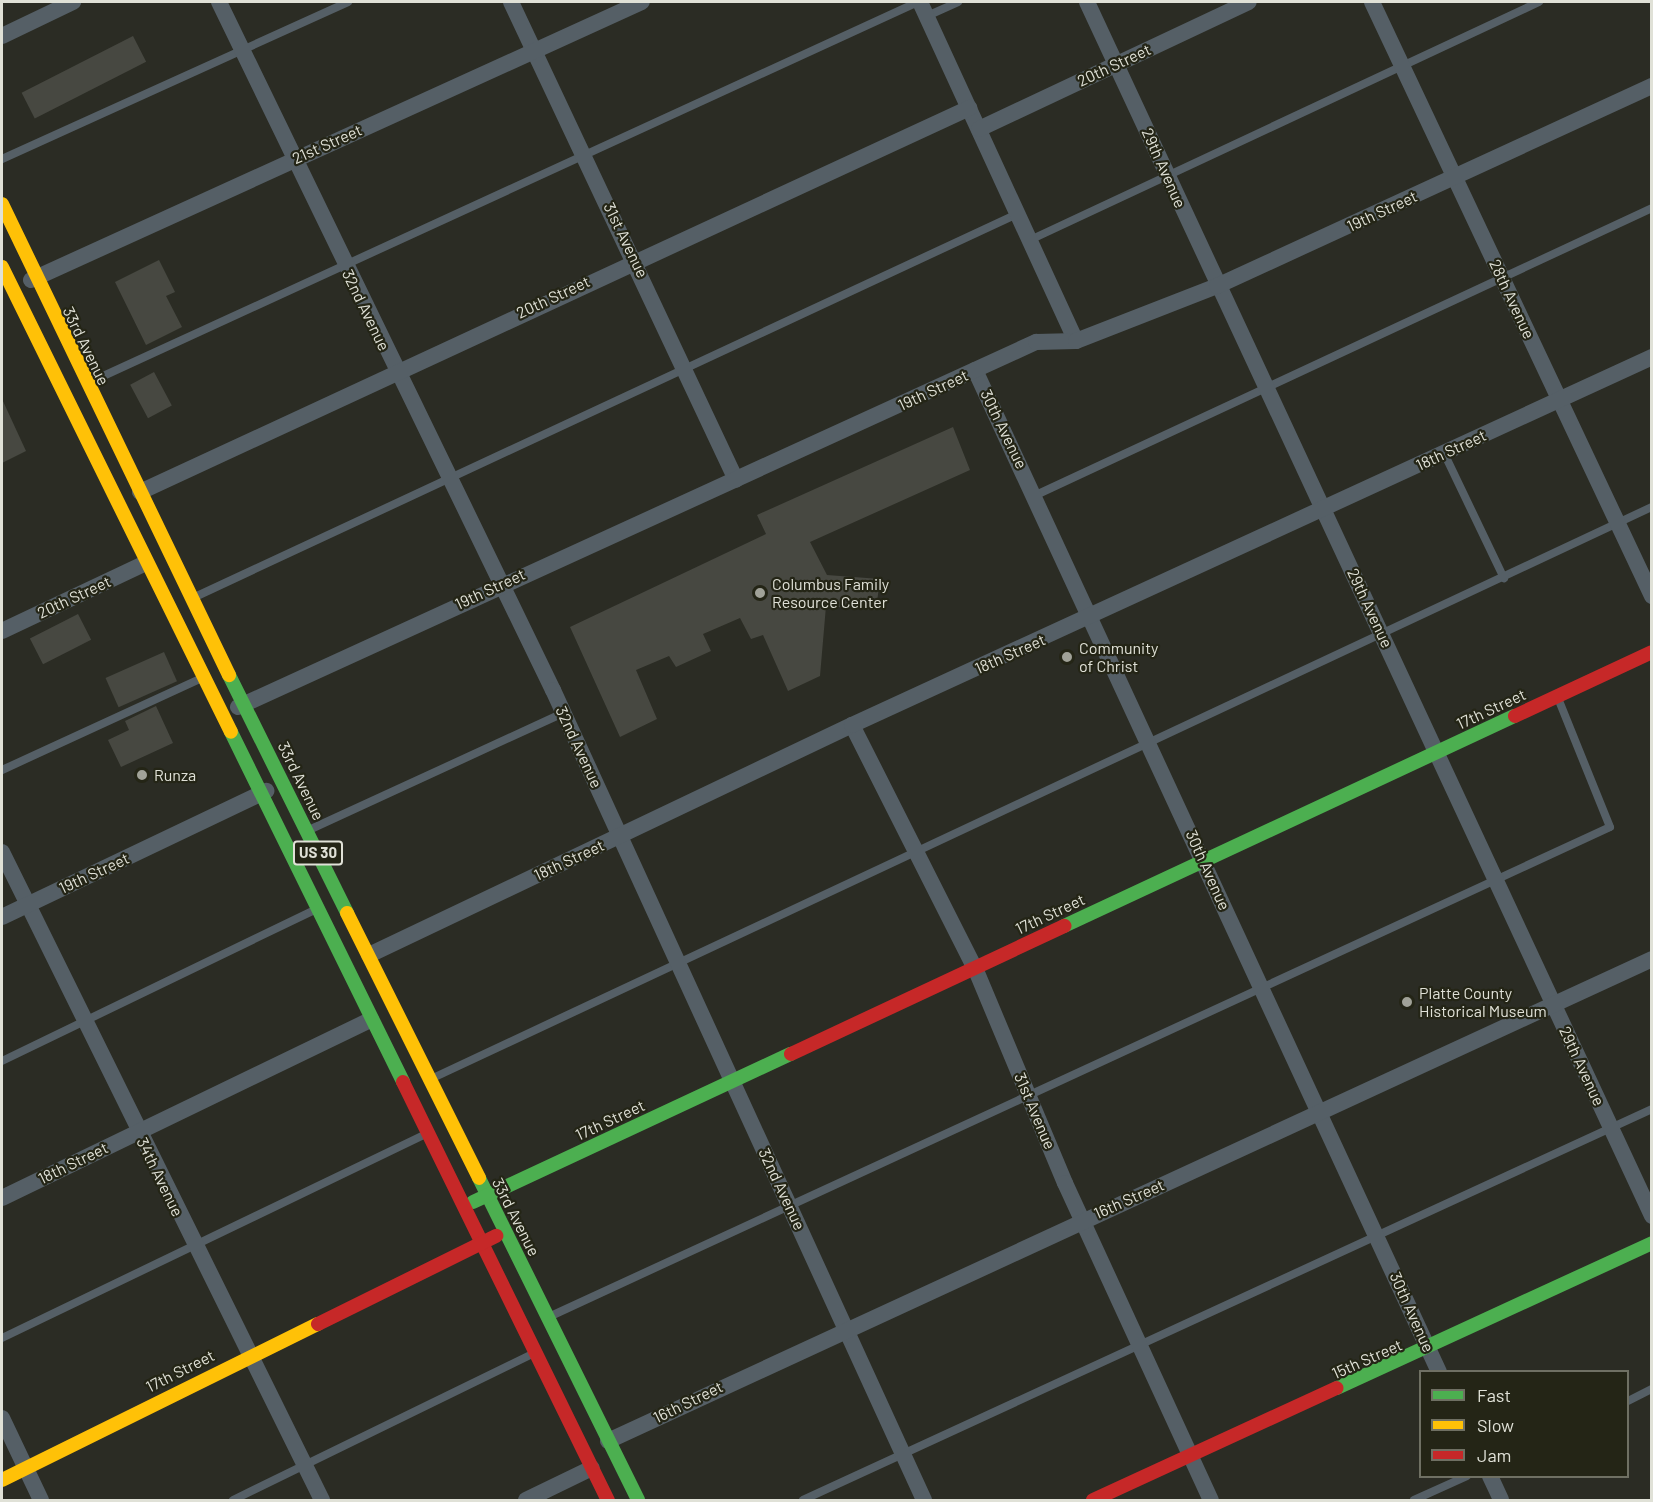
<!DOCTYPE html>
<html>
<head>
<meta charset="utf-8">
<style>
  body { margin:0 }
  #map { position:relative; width:1653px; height:1502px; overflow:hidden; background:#2b2c24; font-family:Barlow,sans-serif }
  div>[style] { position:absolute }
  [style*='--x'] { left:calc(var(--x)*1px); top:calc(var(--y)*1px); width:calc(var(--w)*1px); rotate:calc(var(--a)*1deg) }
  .building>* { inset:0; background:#474841; transform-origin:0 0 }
  .lane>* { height:8px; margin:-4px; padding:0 4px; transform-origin:4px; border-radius:4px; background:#555f66 }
  .street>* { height:16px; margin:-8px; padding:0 8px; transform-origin:8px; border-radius:8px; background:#555f66 }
  .fast>* { height:14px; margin:-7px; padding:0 7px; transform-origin:7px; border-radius:7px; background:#4caf50 }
  .slow>* { height:14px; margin:-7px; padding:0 7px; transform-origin:7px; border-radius:7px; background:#ffc107 }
  .jam>* { height:14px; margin:-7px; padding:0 7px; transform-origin:7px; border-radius:7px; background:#c62828 }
  .dots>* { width:16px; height:16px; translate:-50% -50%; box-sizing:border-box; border:3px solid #242516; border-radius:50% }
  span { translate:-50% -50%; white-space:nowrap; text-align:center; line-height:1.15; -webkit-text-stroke:4.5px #242516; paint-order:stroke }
  .shield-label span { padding:2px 4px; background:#242516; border:2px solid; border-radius:4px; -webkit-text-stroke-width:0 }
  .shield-label { font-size:15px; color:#e0e1d7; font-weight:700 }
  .street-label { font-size:16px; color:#e0e1d7 }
  .poi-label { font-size:16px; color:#e0e1d7 }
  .left { translate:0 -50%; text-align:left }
  .frame { position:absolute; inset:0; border:3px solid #e0e1d7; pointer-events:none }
  .legend { position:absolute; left:1419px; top:1370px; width:210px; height:108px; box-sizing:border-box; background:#242516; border:2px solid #6f7063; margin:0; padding:8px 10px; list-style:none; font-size:18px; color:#e0e1d7 }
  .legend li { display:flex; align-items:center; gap:12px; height:30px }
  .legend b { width:30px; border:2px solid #6f7063 }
</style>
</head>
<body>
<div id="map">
  <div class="building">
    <i style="left:133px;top:36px;width:29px;height:125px;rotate:63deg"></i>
    <i style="clip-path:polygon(159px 260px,175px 292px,166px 296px,182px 327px,146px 345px,115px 282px)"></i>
    <i style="left:154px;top:372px;width:38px;height:27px;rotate:62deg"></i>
    <i style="clip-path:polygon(2px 399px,26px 451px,2px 463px)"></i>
    <i style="clip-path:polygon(953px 427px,970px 470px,810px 542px,827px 575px,880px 579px,876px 610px,826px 606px,820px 676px,788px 691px,763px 635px,751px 639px,740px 618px,703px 634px,711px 651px,676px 667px,669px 656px,636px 670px,657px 719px,620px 737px,570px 627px,766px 534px,757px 515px)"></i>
    <i style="left:78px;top:614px;width:29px;height:54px;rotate:63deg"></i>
    <i style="left:164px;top:652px;width:32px;height:64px;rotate:66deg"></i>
    <i style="clip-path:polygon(156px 706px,173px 743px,121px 767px,108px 740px,129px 730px,125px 721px)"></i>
  </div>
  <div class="lane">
    <i style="--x:927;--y:16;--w:34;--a:-24"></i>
    <i style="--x:2;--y:159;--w:380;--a:-24.4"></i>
    <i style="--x:1030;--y:240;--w:562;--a:-25.06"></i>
    <i style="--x:88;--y:383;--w:913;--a:-24.66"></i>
    <i style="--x:1444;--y:453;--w:139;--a:64.4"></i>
    <i style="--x:1036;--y:495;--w:680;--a:-24.98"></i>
    <i style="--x:197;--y:596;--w:905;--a:-24.98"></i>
    <i style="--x:2;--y:770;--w:218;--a:-24.7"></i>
    <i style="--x:311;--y:829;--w:277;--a:-24.7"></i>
    <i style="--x:2;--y:1061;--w:344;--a:-25.8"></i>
    <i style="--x:435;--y:1077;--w:1344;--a:-25.1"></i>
    <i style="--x:553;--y:1315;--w:1164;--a:-24.78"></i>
    <i style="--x:1610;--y:827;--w:139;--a:-112"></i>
    <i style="--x:2;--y:1338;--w:467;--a:-25.7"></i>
    <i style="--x:1628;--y:1401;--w:27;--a:-27"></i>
    <i style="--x:233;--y:1500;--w:333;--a:-26"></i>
    <i style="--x:803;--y:1500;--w:935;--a:-24.73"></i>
    <i style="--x:1414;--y:1500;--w:58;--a:-24.4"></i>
  </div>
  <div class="street">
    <i style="--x:219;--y:2;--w:765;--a:64.11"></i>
    <i style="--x:553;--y:690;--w:891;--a:65.39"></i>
    <i style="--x:511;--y:2;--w:528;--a:64.79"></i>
    <i style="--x:920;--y:2;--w:373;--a:65.3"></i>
    <i style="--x:1087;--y:2;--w:1339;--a:65.04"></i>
    <i style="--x:1372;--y:2;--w:657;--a:64.76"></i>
    <i style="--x:2;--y:36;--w:79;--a:-25.6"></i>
    <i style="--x:979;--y:129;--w:298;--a:-25.2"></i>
    <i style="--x:31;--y:280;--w:671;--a:-24.47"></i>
    <i style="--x:975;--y:370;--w:1104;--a:65.15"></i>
    <i style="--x:140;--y:492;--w:914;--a:-24.85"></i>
    <i style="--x:2;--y:631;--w:159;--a:-25.3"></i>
    <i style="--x:238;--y:707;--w:878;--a:-24.58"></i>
    <i style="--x:1036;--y:342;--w:40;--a:-1.4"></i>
    <i style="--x:1076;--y:341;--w:151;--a:-21.3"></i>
    <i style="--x:1217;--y:286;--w:479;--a:-24.7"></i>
    <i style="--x:852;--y:725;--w:272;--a:63.2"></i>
    <i style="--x:975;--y:968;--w:233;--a:67.3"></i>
    <i style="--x:1065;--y:1183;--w:349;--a:65.3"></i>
    <i style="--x:2;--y:852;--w:723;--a:63.72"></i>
    <i style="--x:2;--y:917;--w:293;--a:-25.5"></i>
    <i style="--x:369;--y:955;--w:535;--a:-25.46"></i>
    <i style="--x:852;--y:725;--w:881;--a:-24.7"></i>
    <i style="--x:2;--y:1198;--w:410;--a:-25.8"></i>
    <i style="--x:2;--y:1418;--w:91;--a:64.6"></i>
    <i style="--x:608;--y:1441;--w:1150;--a:-24.78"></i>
    <i style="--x:1490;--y:1476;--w:26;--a:65"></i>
    <i style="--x:526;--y:1500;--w:73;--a:-25.9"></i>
  </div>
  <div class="fast">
    <i style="--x:229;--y:675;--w:266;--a:63.6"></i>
    <i style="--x:231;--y:732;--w:390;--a:63.8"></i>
    <i style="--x:1064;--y:926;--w:497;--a:-25"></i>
    <i style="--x:479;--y:1178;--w:359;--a:63.7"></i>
    <i style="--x:473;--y:1202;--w:351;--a:-25"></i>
    <i style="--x:1337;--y:1388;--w:347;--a:-24.7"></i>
  </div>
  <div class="slow">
    <i style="--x:2;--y:204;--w:523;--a:64.27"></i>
    <i style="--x:2;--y:267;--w:518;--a:63.78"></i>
    <i style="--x:347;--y:913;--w:296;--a:63.5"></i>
    <i style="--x:2;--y:1480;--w:352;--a:-26.3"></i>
  </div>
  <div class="jam">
    <i style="--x:1515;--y:716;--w:151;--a:-25"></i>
    <i style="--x:791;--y:1054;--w:302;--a:-25.1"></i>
    <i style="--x:403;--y:1082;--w:466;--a:63.9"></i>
    <i style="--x:318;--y:1324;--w:199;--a:-26.3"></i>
    <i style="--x:1093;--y:1500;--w:268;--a:-24.7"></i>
  </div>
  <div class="dots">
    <i style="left:760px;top:593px;background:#a1a298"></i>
    <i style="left:1067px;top:657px;background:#a1a298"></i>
    <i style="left:142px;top:775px;background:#a1a298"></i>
    <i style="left:1407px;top:1002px;background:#a1a298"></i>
  </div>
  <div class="shield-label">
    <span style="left:318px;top:853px">US 30</span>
  </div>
  <div class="street-label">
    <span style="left:1114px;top:65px;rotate:-25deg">20th Street</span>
    <span style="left:327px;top:144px;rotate:-24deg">21st Street</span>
    <span style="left:1164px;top:168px;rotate:66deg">29th Avenue</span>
    <span style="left:1382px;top:211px;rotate:-25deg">19th Street</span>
    <span style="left:626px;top:240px;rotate:64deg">31st Avenue</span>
    <span style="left:553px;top:297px;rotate:-25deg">20th Street</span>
    <span style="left:1512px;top:299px;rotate:65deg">28th Avenue</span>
    <span style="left:366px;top:310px;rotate:64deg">32nd Avenue</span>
    <span style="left:86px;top:346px;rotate:64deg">33rd Avenue</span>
    <span style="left:933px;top:390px;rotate:-25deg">19th Street</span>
    <span style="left:1004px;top:429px;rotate:64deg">30th Avenue</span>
    <span style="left:1451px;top:450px;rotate:-25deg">18th Street</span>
    <span style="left:490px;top:589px;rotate:-25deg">19th Street</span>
    <span style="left:74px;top:597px;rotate:-25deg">20th Street</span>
    <span style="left:1370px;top:608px;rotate:65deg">29th Avenue</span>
    <span style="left:1010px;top:654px;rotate:-24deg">18th Street</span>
    <span style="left:1491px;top:709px;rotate:-25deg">17th Street</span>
    <span style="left:579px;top:747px;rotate:65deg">32nd Avenue</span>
    <span style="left:301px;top:781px;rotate:64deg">33rd Avenue</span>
    <span style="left:569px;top:860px;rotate:-25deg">18th Street</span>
    <span style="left:1208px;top:870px;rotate:66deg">30th Avenue</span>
    <span style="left:94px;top:873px;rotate:-25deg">19th Street</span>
    <span style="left:1050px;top:914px;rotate:-25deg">17th Street</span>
    <span style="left:1582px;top:1066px;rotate:65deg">29th Avenue</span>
    <span style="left:1035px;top:1111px;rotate:67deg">31st Avenue</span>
    <span style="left:610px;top:1120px;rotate:-25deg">17th Street</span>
    <span style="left:73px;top:1163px;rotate:-26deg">18th Street</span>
    <span style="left:160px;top:1177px;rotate:64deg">34th Avenue</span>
    <span style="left:782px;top:1189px;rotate:65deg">32nd Avenue</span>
    <span style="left:1129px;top:1199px;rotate:-24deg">16th Street</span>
    <span style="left:516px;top:1217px;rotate:63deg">33rd Avenue</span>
    <span style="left:1412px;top:1312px;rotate:66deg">30th Avenue</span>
    <span style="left:1367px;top:1359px;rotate:-24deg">15th Street</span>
    <span style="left:180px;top:1371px;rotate:-27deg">17th Street</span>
    <span style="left:688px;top:1402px;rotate:-26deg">16th Street</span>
  </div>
  <div class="poi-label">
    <span class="left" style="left:772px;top:593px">Columbus Family<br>Resource Center</span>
    <span class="left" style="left:1079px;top:657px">Community<br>of Christ</span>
    <span class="left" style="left:154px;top:775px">Runza</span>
    <span class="left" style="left:1419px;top:1002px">Platte County<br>Historical Museum</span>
  </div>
  <div class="frame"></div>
  <ul class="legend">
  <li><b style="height:8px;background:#4caf50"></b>Fast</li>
  <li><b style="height:8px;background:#ffc107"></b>Slow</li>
  <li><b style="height:8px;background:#c62828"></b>Jam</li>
  </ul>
</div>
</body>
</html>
